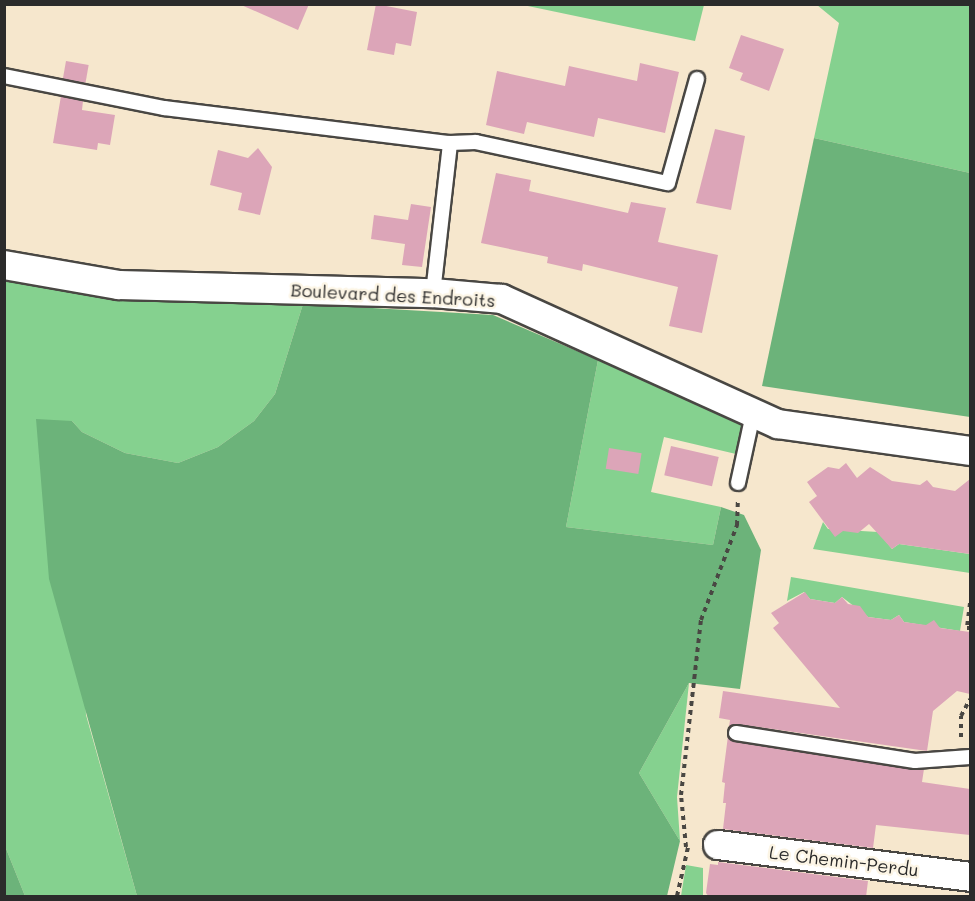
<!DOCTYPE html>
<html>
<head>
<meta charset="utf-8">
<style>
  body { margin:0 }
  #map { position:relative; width:975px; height:901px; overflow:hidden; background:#f6e7cd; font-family:Mali,sans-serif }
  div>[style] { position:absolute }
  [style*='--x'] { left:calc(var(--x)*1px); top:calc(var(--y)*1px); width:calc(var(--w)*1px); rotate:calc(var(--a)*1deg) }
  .green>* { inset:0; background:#85d18f }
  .forest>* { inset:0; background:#6cb37a }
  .building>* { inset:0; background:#dca5b8; transform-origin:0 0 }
  .path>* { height:4px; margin-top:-2px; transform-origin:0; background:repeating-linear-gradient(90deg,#494743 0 4.5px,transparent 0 9px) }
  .roads { filter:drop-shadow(2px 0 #494743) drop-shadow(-2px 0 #494743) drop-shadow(0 2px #494743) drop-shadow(0 -2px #494743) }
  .service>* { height:14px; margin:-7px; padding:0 7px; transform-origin:7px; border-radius:7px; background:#fff }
  .minor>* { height:28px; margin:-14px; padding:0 14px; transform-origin:14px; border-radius:14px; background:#fff }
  span { translate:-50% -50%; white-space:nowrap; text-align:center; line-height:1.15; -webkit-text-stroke:5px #fcf5e5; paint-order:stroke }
  .street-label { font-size:18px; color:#2b2b2b }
  .frame { position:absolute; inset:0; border:6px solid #2b2b2b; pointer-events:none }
</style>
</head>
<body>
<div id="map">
  <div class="green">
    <i style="clip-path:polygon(523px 5px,704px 4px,704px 5px,695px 41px)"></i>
    <i style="clip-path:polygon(817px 5px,970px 5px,970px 173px,814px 138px,839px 23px)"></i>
    <i style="clip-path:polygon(4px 276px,303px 304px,275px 394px,254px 421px,218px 447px,178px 463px,125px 453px,82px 432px,72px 421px,86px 715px,137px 896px,25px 896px,5px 846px)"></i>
    <i style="clip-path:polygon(598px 360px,744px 421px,736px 454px,664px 437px,651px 492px,721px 507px,713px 545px,566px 527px)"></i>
    <i style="clip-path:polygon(823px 522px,828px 529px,878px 532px,892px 549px,899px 544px,970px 554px,970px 573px,813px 549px)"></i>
    <i style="clip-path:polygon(791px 577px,964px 607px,960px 631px,904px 622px,899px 615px,891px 620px,868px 617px,842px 597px,835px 603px,810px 599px,804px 592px,787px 601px)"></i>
    <i style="clip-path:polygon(689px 683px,677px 797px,680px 841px,639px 773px)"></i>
    <i style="clip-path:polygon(686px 865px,703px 868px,703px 896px,681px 896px)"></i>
  </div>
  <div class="forest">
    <i style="clip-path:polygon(814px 138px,970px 173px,970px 417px,762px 386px)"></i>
    <i style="clip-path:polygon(303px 304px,493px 315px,598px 360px,566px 527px,713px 545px,721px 507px,744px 515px,761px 550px,740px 689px,689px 683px,639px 773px,680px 841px,667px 896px,137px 896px,49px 579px,36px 419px,72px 421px,82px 432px,125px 453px,178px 463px,218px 447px,254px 421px,275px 394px)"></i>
    <i style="clip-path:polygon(5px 846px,25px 896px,5px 896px)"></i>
  </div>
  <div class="building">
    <i style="clip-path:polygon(239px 4px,309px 4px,298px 30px)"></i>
    <i style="clip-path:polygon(376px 4px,417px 12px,411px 46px,396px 43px,394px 55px,367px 50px)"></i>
    <i style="clip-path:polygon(741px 35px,784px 49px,769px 91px,740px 80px,743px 73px,729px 68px)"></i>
    <i style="left:66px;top:61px;width:23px;height:18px;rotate:10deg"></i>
    <i style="clip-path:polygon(640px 63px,679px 72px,665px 133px,598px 118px,594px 137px,527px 122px,524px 134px,486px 125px,497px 71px,565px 86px,569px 66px,637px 81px)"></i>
    <i style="clip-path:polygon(61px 96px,83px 101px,82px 110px,115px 115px,110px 145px,98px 143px,97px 150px,53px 143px)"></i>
    <i style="clip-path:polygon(715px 129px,745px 136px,731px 210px,696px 203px)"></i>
    <i style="clip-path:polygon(258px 148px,272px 167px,260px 215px,238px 210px,242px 193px,210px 185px,218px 150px,248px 158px)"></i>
    <i style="clip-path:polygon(496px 173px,531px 180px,529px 191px,628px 213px,631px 202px,666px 208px,658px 242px,718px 255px,702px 333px,669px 326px,678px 287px,583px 264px,582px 271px,547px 263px,548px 257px,481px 243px)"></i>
    <i style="clip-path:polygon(411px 204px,431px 207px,422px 267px,402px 265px,405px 244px,371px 239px,374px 215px,408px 220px)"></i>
    <i style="left:671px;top:446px;width:49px;height:30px;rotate:13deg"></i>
    <i style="left:609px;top:448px;width:33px;height:21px;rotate:9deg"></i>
    <i style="clip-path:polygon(846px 463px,857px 478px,870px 467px,892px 481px,920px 485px,927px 480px,933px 487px,955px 491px,970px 479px,970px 554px,899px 544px,892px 549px,869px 524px,858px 533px,843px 531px,835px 537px,809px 502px,817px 496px,807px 482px,828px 467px,839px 469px)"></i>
    <i style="clip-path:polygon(805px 592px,810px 599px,835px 603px,842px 597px,848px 604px,860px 606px,868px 617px,891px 620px,899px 615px,904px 622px,926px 625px,934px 620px,940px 628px,970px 632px,970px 694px,957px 691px,933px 711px,927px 751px,737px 724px,729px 727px,730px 720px,719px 718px,723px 691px,840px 708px,773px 628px,779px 623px,771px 613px)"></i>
    <i style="clip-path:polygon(728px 736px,735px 742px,924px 769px,922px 782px,970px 789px,970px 835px,876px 825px,873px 848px,723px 829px,726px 803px,723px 803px,725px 783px,722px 782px)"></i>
    <i style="clip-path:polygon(718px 862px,868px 881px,866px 897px,709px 897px,706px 893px,710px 864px,718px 865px)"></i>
  </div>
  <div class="path">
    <i style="--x:970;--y:603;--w:25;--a:97"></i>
    <i style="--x:967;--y:628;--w:3;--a:0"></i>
    <i style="--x:961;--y:737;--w:21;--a:-90"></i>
    <i style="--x:961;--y:716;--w:19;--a:-62"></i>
    <i style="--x:686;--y:847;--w:52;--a:-95.5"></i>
    <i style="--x:681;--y:795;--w:176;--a:-83.5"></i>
    <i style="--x:701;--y:620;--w:102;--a:-69.2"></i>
    <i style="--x:737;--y:525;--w:23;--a:-88"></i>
    <i style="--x:677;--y:896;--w:50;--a:-77.3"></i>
  </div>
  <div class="roads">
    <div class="service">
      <i style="--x:4;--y:76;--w:163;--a:11.3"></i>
      <i style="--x:164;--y:108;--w:288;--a:7"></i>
      <i style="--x:450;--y:143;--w:26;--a:-2"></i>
      <i style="--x:476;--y:142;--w:196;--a:12.1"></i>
      <i style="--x:668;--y:183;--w:108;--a:-74.4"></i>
      <i style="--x:433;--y:293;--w:151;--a:-83.5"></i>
      <i style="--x:738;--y:483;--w:71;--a:-77.7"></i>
      <i style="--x:736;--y:733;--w:181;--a:8.9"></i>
      <i style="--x:915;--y:761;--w:55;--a:-4.2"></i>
    </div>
    <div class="minor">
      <i style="--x:4;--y:265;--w:117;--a:9.9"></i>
      <i style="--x:119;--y:285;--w:314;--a:1.5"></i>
      <i style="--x:433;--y:293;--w:69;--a:5"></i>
      <i style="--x:502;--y:299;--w:303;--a:24.4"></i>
      <i style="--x:778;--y:424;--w:194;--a:8"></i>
      <i style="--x:718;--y:845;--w:254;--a:7.2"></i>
    </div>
  </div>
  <div class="street-label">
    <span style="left:393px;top:295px;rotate:3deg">Boulevard des Endroits</span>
    <span style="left:844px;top:861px;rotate:7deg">Le Chemin-Perdu</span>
  </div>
  <div class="frame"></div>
</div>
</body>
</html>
